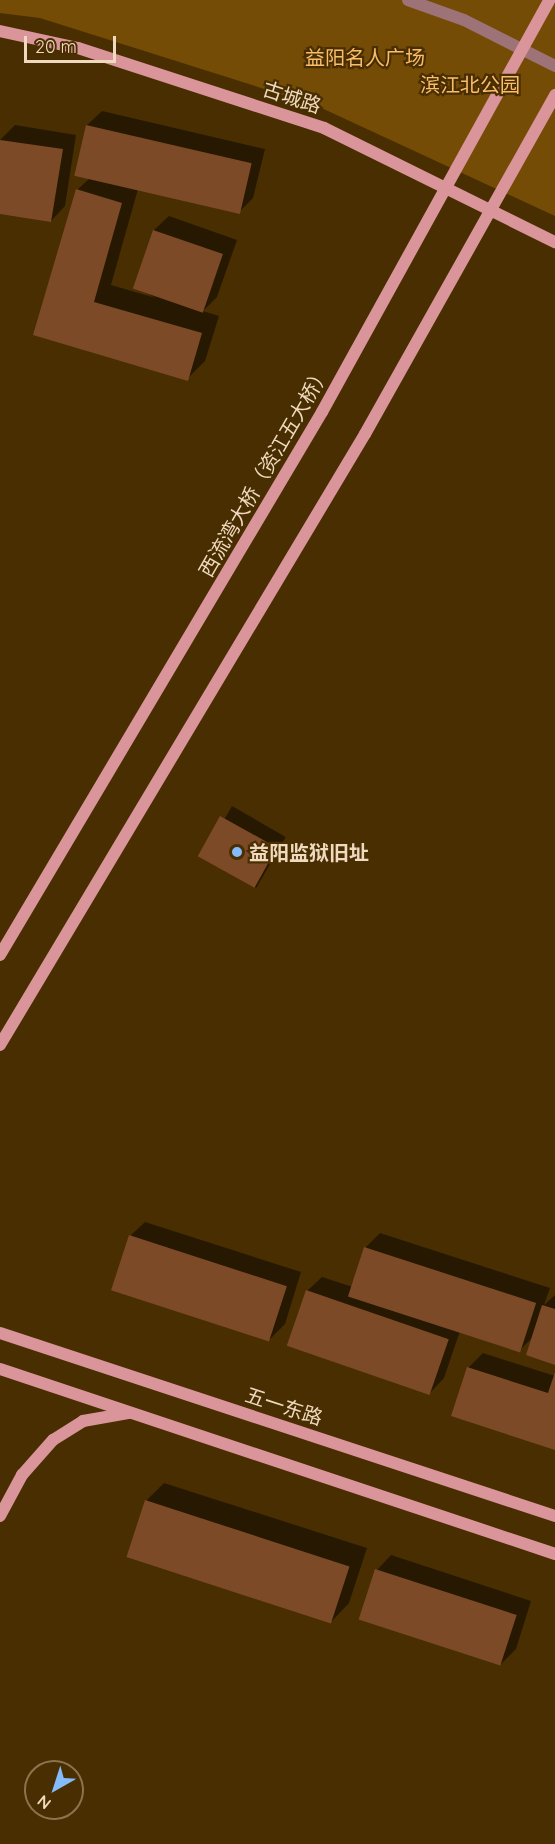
<!DOCTYPE html>
<html>
<head>
<meta charset="utf-8">
<style>
  body { margin:0 }
  #map { position:relative; width:555px; height:1844px; overflow:hidden; background:#492e02; font-family:Quicksand,"Noto Sans SC",sans-serif }
  div>[style] { position:absolute }
  [style*='--x'] { left:calc(var(--x)*1px); top:calc(var(--y)*1px); width:calc(var(--w)*1px); rotate:calc(var(--a)*1deg) }
  .green>* { inset:0; background:#754c06 }
  .shadow>* { inset:0; background:#0007; transform-origin:0 0 }
  .building>* { inset:0; background:#7d4a27; transform-origin:0 0 }
  .street>* { height:12px; margin:-6px; padding:0 6px; transform-origin:6px; border-radius:6px; background:#9e7377 }
  .secondary>* { height:12px; margin:-6px; padding:0 6px; transform-origin:6px; border-radius:6px; background:#da959b }
  .secondary-bridge>* { height:12px; margin:-6px; padding:0 6px; transform-origin:6px; border-radius:6px; background:#da959b }
  .dots>* { width:16px; height:16px; translate:-50% -50%; box-sizing:border-box; border:3px solid #492e02; border-radius:50% }
  span { translate:-50% -50%; white-space:nowrap; text-align:center; line-height:1.15; -webkit-text-stroke:4.5px #492e02; paint-order:stroke }
  .park-label { font-size:20px; color:#fabd6a }
  .street-label { font-size:20px; color:#efdabf }
  .poi-label { font-size:20px; color:#efdabf; font-weight:700 }
  .left { translate:0 -50%; text-align:left }
  .north { position:absolute; left:24px; top:1760px; width:60px; height:60px; box-sizing:border-box; background:#492e02; border:2px solid #8b734e; border-radius:50%; rotate:219deg; font-size:16px; font-weight:700; line-height:24px; text-align:center; color:#efdabf }
  .north::after { content:''; display:block; margin:auto; width:21px; height:27px; background:#85bbfb; clip-path:polygon(50% 0,100% 100%,50% 72%,0 100%) }
  .scale { position:absolute; left:24px; top:36px; width:92px; height:27px; box-sizing:border-box; border:3px solid #efdabf; border-top:0; padding-left:8px; font-size:18px; line-height:21px; white-space:nowrap; color:#efdabf; -webkit-text-stroke:4px #492e02; paint-order:stroke }
</style>
</head>
<body>
<div id="map">
  <div class="green">
    <i style="clip-path:polygon(0 0,555px 0,555px 216px,315px 105px,40px 18px,0 13px)"></i>
  </div>
  <div class="shadow">
    <i style="clip-path:polygon(102px 111px,265px 149px,253px 198px,238px 213px,138px 189px,111px 285px,156px 298px,134px 287px,154px 230px,169px 216px,237px 240px,217px 297px,203px 311px,219px 316px,205px 361px,187px 379px,35px 334px,77px 190px,90px 178px,87px 125px)"></i>
    <i style="clip-path:polygon(15px 125px,76px 135px,65px 206px,51px 221px,0 213px,0 140px)"></i>
    <i style="left:232px;top:806px;width:62px;height:59px;rotate:30deg"></i>
    <i style="clip-path:polygon(145px 1222px,301px 1272px,285px 1324px,270px 1339px,130px 1236px)"></i>
    <i style="clip-path:polygon(380px 1233px,550px 1288px,544px 1305px,555px 1295px,555px 1363px,534px 1336px,519px 1351px,460px 1331px,444px 1378px,430px 1393px,307px 1291px,322px 1277px,353px 1287px,366px 1247px)"></i>
    <i style="clip-path:polygon(483px 1353px,555px 1376px,555px 1449px,453px 1415px,469px 1367px)"></i>
    <i style="clip-path:polygon(164px 1483px,367px 1548px,349px 1603px,332px 1621px,146px 1501px)"></i>
    <i style="clip-path:polygon(391px 1555px,531px 1601px,516px 1649px,501px 1664px,377px 1570px)"></i>
  </div>
  <div class="building">
    <i style="left:86px;top:125px;width:170px;height:52px;rotate:13deg"></i>
    <i style="clip-path:polygon(0 140px,63px 149px,51px 222px,0 214px)"></i>
    <i style="clip-path:polygon(76px 189px,122px 203px,94px 302px,202px 333px,188px 381px,33px 335px)"></i>
    <i style="left:153px;top:230px;width:74px;height:62px;rotate:19deg"></i>
    <i style="left:220px;top:816px;width:65px;height:46px;rotate:29deg"></i>
    <i style="left:129px;top:1235px;width:166px;height:58px;rotate:18deg"></i>
    <i style="left:364px;top:1247px;width:181px;height:52px;rotate:18deg"></i>
    <i style="left:306px;top:1290px;width:151px;height:59px;rotate:19deg"></i>
    <i style="clip-path:polygon(542px 1305px,555px 1309px,555px 1365px,526px 1355px)"></i>
    <i style="clip-path:polygon(467px 1367px,548px 1393px,555px 1372px,555px 1450px,451px 1416px)"></i>
    <i style="left:145px;top:1500px;width:215px;height:60px;rotate:18deg"></i>
    <i style="left:375px;top:1569px;width:149px;height:53px;rotate:18deg"></i>
  </div>
  <div class="street">
    <i style="--x:408;--y:0;--w:59;--a:19.7"></i>
    <i style="--x:464;--y:20;--w:102;--a:26.8"></i>
  </div>
  <div class="secondary">
    <i style="--x:0;--y:31;--w:80;--a:12.3"></i>
    <i style="--x:78;--y:48;--w:259;--a:18"></i>
    <i style="--x:324;--y:128;--w:258;--a:26.3"></i>
    <i style="--x:0;--y:1333;--w:584;--a:18.25"></i>
    <i style="--x:0;--y:1369;--w:585;--a:18.43"></i>
    <i style="--x:0;--y:1516;--w:47;--a:-61.8"></i>
    <i style="--x:22;--y:1475;--w:47;--a:-48.5"></i>
    <i style="--x:53;--y:1440;--w:36;--a:-32"></i>
    <i style="--x:83;--y:1421;--w:47;--a:-9.9"></i>
  </div>
  <div class="secondary-bridge">
    <i style="--x:0;--y:955;--w:631;--a:-59.33"></i>
    <i style="--x:322;--y:412;--w:470;--a:-61.1"></i>
    <i style="--x:0;--y:1045;--w:712;--a:-59.15"></i>
    <i style="--x:365;--y:434;--w:389;--a:-60.7"></i>
  </div>
  <div class="dots">
    <i style="left:237px;top:852px;background:#85bbfb"></i>
  </div>
  <div class="park-label">
    <span style="left:365px;top:57px">益阳名人广场</span>
    <span style="left:470px;top:84px">滨江北公园</span>
  </div>
  <div class="street-label">
    <span style="left:292px;top:97px;rotate:18deg">古城路</span>
    <span style="left:264px;top:471px;rotate:-60deg">西流湾大桥（资江五大桥）</span>
    <span style="left:284px;top:1406px;rotate:18deg">五一东路</span>
  </div>
  <div class="poi-label">
    <span class="left" style="left:249px;top:852px">益阳监狱旧址</span>
  </div>
  <div class="north">N</div>
  <div class="scale">20 m</div>
</div>
</body>
</html>
